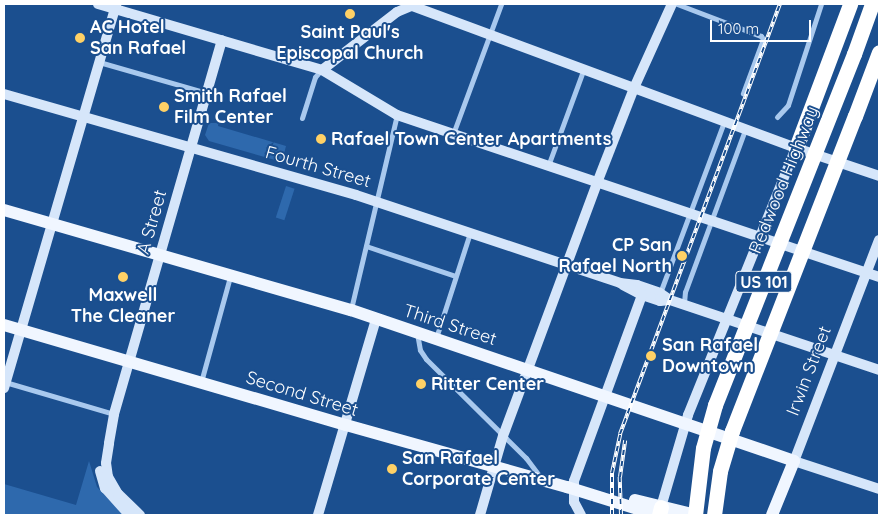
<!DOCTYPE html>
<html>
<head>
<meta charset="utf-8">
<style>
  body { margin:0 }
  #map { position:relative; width:883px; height:519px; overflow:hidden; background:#1b4f8f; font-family:Quicksand,sans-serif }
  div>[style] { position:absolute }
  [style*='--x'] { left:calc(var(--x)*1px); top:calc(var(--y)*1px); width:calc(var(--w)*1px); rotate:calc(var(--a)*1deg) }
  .green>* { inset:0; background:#2e69ad; transform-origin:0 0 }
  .street>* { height:5px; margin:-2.5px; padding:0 2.5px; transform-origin:2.5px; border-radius:2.5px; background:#a9c9ee }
  .secondary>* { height:10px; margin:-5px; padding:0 5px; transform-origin:5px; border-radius:5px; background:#d6e6fa }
  .primary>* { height:12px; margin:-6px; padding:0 6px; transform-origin:6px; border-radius:6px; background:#f0f6ff }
  .highway>* { height:15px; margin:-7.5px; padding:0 7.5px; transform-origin:7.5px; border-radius:7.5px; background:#fff }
  .rail>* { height:4px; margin-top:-2px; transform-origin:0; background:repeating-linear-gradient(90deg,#1b4f8f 0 5.5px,#fff 0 11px); box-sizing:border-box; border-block:1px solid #fff }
  .highway-bridge>* { height:15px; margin:-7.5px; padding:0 7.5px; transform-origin:7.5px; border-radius:7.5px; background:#fff }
  .dots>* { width:14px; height:14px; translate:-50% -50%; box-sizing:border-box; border:2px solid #1b4f8f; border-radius:50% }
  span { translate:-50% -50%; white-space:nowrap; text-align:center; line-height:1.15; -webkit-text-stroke:4px #1b4f8f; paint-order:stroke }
  .shield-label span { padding:1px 4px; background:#1b4f8f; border:1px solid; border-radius:4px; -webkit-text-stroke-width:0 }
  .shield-label { font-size:16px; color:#fff; font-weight:700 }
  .poi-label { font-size:18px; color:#fff; font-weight:700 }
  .left { translate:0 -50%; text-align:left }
  .right { translate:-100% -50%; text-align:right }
  .street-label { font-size:18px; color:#fff }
  .frame { position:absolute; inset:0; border:5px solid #fff; pointer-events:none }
  .scale { position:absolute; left:710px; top:20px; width:101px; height:22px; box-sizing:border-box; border:2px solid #fff; border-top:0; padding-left:6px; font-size:15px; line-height:18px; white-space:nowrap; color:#fff; -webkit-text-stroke:4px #1b4f8f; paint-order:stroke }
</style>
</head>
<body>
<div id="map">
  <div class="green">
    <i style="clip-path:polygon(219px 119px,218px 126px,286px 146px,282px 162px,209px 141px,205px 135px,209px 123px,216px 123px)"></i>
    <i style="left:286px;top:186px;width:9px;height:33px;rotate:18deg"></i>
    <i style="clip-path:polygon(89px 461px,97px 487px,124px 515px,4px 515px,4px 484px,76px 505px)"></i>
  </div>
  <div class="street">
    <i style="--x:677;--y:4;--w:90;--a:20.9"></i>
    <i style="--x:761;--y:36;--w:4;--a:56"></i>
    <i style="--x:763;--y:39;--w:58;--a:110.3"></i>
    <i style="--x:99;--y:62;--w:112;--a:16"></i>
    <i style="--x:777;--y:117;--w:16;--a:-47"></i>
    <i style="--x:788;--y:105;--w:106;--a:-71.9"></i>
    <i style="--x:302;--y:118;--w:43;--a:-72.4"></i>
    <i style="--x:315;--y:77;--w:9;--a:-49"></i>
    <i style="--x:453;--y:134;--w:139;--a:-69.7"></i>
    <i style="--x:548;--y:166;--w:104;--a:-69.8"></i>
    <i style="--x:366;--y:246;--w:94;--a:18.6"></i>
    <i style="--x:660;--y:293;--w:183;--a:-69.5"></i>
    <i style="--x:684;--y:303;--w:11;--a:-85"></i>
    <i style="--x:685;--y:292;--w:173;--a:-69.7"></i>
    <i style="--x:351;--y:309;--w:199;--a:-76.7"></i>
    <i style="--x:417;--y:333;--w:17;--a:80"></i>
    <i style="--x:420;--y:350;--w:11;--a:56"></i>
    <i style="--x:426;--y:359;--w:141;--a:44.7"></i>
    <i style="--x:526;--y:458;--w:25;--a:53"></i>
    <i style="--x:436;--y:338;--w:110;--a:-72.1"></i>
    <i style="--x:5;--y:382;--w:114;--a:16.4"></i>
    <i style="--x:201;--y:382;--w:109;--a:-74.6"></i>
  </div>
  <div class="secondary">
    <i style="--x:98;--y:4;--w:234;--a:16.4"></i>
    <i style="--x:322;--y:70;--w:87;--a:31"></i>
    <i style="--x:397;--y:115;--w:508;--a:18.58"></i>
    <i style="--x:407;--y:4;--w:415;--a:20.3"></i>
    <i style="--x:796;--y:148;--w:88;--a:18.6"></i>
    <i style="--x:322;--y:70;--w:95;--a:-37.7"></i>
    <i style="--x:397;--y:12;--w:15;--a:-23"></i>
    <i style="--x:4;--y:94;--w:366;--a:16"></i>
    <i style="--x:356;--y:195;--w:278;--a:18.4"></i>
    <i style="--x:620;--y:283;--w:17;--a:7"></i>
    <i style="--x:637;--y:285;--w:24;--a:19"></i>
    <i style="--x:660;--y:293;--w:12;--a:35"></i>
    <i style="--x:670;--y:300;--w:220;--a:18.5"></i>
    <i style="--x:879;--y:240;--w:237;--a:111"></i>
    <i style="--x:794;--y:461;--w:89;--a:18.2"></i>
    <i style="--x:623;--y:285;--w:21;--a:28"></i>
    <i style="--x:642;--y:295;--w:19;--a:18"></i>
    <i style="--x:660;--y:301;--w:10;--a:-6"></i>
    <i style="--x:4;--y:388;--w:400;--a:-73.7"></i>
    <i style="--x:100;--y:471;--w:18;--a:74"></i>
    <i style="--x:105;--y:488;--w:36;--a:48"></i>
    <i style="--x:661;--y:507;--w:96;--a:-73.6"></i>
    <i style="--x:688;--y:415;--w:288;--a:-68"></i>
    <i style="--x:140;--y:515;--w:30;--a:-136"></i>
    <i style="--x:118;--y:494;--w:20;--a:-120"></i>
    <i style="--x:108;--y:477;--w:14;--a:-98"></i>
    <i style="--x:106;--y:463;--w:20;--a:-81"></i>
    <i style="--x:109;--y:443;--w:29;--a:-80"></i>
    <i style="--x:114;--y:414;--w:389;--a:-73.9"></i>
    <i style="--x:318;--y:515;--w:204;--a:-73.5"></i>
    <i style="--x:480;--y:515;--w:82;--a:-73.8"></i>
    <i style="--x:503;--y:436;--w:270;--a:-69.6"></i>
    <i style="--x:597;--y:183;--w:102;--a:-68.7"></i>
    <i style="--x:634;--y:88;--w:92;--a:-65.7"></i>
    <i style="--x:581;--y:515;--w:15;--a:-118"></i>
    <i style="--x:574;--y:502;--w:21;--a:-90"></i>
    <i style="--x:574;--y:481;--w:198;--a:-69.9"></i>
  </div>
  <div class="primary">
    <i style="--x:4;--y:210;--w:361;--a:16.1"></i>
    <i style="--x:351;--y:310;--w:468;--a:18.8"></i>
    <i style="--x:794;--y:461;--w:58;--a:112.2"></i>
    <i style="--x:4;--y:325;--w:356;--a:16.3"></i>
    <i style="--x:346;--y:425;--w:230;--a:15.7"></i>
    <i style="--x:567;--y:487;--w:94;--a:17.3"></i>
    <i style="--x:635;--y:500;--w:63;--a:13.8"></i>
  </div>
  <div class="highway">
    <i style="--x:854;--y:54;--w:53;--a:-70.2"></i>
    <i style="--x:855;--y:116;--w:68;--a:-69.4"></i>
    <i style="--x:796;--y:148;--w:154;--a:-69.4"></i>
    <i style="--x:659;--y:515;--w:8;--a:-76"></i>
  </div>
  <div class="rail">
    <i style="--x:612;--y:515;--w:42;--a:-90"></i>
    <i style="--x:612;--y:473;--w:40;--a:-78"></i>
    <i style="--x:620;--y:434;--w:459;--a:-69.6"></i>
    <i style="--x:621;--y:515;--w:38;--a:-92"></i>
    <i style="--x:620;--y:477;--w:37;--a:-82"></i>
  </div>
  <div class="highway-bridge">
    <i style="--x:695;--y:515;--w:67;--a:-83.2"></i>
    <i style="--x:703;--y:448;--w:45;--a:-74.4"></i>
    <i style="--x:715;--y:405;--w:378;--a:-68.4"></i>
    <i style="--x:714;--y:515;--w:44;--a:-82.2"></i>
    <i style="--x:720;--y:471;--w:42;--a:-73.3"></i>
    <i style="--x:732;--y:431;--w:338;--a:-68.7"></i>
  </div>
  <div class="dots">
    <i style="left:350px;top:14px;background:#ffd166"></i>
    <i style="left:80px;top:38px;background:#ffd166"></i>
    <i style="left:164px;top:107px;background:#ffd166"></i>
    <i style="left:321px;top:139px;background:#ffd166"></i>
    <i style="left:682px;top:256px;background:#ffd166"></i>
    <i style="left:123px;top:277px;background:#ffd166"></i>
    <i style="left:651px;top:356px;background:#ffd166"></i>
    <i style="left:421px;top:384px;background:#ffd166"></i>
    <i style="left:392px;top:469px;background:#ffd166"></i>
  </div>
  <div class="shield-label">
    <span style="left:764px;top:282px">US 101</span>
  </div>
  <div class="poi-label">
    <span class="left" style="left:90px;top:38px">AC Hotel<br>San Rafael</span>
    <span style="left:350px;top:43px">Saint Paul's<br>Episcopal Church</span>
    <span class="left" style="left:174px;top:107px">Smith Rafael<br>Film Center</span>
    <span class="left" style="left:331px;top:139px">Rafael Town Center Apartments</span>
    <span class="right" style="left:672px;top:256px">CP San<br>Rafael North</span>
    <span style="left:123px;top:306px">Maxwell<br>The Cleaner</span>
    <span class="left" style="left:662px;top:356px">San Rafael<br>Downtown</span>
    <span class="left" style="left:431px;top:384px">Ritter Center</span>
    <span class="left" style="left:402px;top:469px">San Rafael<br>Corporate Center</span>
  </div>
  <div class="street-label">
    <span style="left:318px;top:167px;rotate:16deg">Fourth Street</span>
    <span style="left:784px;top:180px;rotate:-68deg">Redwood Highway</span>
    <span style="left:152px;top:222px;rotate:-74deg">A Street</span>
    <span style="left:450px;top:325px;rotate:18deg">Third Street</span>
    <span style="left:809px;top:371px;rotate:-69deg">Irwin Street</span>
    <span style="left:302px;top:394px;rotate:17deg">Second Street</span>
  </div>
  <div class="frame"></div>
  <div class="scale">100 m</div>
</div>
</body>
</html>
